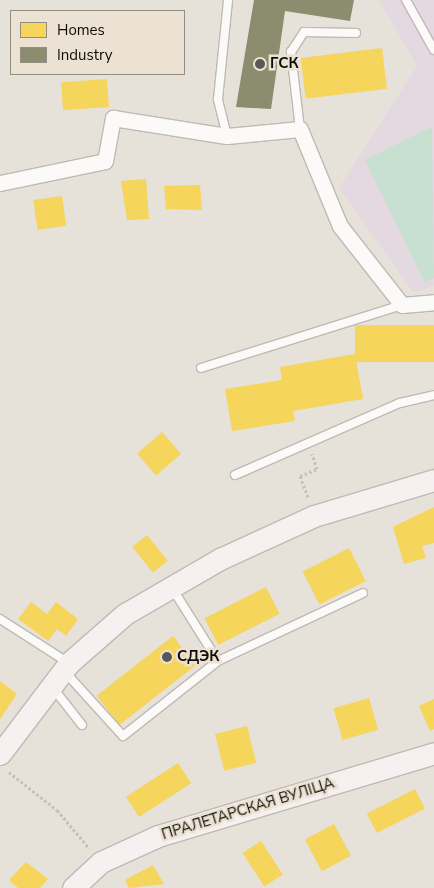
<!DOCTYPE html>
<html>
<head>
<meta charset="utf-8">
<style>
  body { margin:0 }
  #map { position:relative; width:434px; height:888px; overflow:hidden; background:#e6e1d9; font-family:"Nunito Sans",sans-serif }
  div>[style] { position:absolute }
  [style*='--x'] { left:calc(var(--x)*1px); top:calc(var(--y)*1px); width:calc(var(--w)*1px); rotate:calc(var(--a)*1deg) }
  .education>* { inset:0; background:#e4d9e0 }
  .green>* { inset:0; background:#c8e0cf }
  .homes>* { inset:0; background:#f6d55c; transform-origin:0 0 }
  .industry>* { inset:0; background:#8c8c6e }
  .path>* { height:3px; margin-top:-1.5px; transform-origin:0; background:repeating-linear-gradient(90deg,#c3c1be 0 2.5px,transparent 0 5px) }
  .roads { filter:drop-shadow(1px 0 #bebab4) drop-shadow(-1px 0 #bebab4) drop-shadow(0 1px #bebab4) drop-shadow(0 -1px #bebab4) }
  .service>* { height:8px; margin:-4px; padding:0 4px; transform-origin:4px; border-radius:4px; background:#fbfaf9 }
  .minor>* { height:15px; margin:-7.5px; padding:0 7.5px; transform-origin:7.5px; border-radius:7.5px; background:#fbfaf9 }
  .secondary>* { height:21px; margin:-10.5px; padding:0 10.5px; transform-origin:10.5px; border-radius:10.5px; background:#f6f0f0 }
  .dots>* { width:14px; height:14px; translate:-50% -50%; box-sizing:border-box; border:2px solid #ece2d3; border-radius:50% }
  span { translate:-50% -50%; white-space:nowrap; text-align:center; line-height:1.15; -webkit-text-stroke:5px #ece2d3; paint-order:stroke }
  .poi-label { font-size:15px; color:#100d08; font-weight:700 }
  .left { translate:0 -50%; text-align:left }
  .street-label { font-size:15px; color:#100d08 }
  .legend { position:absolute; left:10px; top:10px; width:175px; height:65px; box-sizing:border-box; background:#ece2d3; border:1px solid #948d82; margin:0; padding:6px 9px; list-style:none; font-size:15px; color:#100d08 }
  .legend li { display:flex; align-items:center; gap:10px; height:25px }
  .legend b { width:25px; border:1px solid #948d82 }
</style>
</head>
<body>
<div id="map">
  <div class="education">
    <i style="clip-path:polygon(379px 0,434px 0,434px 286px,414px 293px,339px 188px,417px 66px)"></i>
  </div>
  <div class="green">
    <i style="clip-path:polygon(432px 127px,434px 278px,425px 283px,365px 160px)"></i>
  </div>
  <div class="homes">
    <i style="left:382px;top:48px;width:41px;height:82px;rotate:83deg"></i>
    <i style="left:107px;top:79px;width:28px;height:46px;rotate:86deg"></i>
    <i style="clip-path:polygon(146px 179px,149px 219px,127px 220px,121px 181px)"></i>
    <i style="clip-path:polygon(200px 185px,202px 210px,166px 209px,164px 186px)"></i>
    <i style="left:62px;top:196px;width:30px;height:29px;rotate:82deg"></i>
    <i style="left:434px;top:325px;width:37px;height:79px;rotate:90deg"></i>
    <i style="clip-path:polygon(355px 354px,363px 399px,293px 411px,295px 421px,232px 431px,225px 389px,282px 380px,280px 367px)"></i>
    <i style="left:162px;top:432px;width:29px;height:33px;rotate:49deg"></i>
    <i style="clip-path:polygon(434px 507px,434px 543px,422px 546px,426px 558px,404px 564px,393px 527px)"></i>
    <i style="left:147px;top:535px;width:33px;height:19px;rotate:51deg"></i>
    <i style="left:349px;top:548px;width:37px;height:52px;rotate:63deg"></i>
    <i style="left:266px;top:587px;width:30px;height:69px;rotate:63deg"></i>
    <i style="clip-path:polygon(31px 602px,47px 614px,56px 602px,78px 619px,66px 636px,57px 629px,48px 641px,18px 619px)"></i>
    <i style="left:173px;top:636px;width:37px;height:97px;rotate:52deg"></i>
    <i style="clip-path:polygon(0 681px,17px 694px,0 719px)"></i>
    <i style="left:369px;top:698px;width:33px;height:37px;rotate:74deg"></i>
    <i style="clip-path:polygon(434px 699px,434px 729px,430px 731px,419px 706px)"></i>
    <i style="left:247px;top:726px;width:38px;height:33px;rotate:76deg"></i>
    <i style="left:178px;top:763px;width:24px;height:62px;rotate:57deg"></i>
    <i style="left:415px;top:789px;width:22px;height:54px;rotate:63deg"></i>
    <i style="left:334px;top:824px;width:36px;height:33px;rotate:62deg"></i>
    <i style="left:261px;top:841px;width:40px;height:22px;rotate:57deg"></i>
    <i style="clip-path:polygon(26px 862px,48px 879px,40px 888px,18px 888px,9px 880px)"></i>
    <i style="clip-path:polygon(153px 865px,164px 884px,129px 888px,125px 880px)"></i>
  </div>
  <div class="industry">
    <i style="clip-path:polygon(254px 0,354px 0,350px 21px,285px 11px,271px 109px,236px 107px)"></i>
  </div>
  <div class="path">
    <i style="--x:308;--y:497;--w:22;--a:-111"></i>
    <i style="--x:300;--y:476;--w:18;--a:-22"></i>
    <i style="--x:317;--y:469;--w:16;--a:-108"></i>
    <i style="--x:9;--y:772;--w:61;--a:38.4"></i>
    <i style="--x:57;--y:810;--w:50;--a:49.9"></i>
  </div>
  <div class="roads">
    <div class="service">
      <i style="--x:406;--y:0;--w:57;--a:60.8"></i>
      <i style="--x:300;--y:129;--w:78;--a:-96.7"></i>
      <i style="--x:291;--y:52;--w:24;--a:-57"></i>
      <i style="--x:304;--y:32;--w:52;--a:1.1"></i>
      <i style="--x:227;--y:136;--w:38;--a:-104"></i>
      <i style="--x:218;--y:99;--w:100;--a:-84.2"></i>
      <i style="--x:201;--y:368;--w:211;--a:-17.4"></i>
      <i style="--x:235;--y:475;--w:180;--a:-23.6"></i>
      <i style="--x:400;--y:403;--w:35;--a:-13"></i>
      <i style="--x:172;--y:588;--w:86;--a:57.8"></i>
      <i style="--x:0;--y:619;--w:80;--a:32.7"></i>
      <i style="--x:65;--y:672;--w:86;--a:47.8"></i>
      <i style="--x:123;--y:736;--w:121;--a:-38.3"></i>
      <i style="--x:218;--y:661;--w:160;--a:-25.1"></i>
      <i style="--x:53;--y:688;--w:47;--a:51.9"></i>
    </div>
    <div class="minor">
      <i style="--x:0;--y:183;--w:107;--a:-11.8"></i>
      <i style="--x:105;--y:161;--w:44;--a:-79.5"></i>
      <i style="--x:113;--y:118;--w:115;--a:9"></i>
      <i style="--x:227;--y:136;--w:73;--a:-5.5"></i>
      <i style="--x:300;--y:129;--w:105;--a:67.6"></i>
      <i style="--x:340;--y:226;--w:100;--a:51.9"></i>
      <i style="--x:402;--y:305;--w:32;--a:-5"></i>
    </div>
    <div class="secondary">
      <i style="--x:0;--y:754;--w:114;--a:-52.8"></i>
      <i style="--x:69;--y:663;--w:74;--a:-41.2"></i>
      <i style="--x:125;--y:614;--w:110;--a:-30.1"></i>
      <i style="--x:220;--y:559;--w:103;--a:-24.6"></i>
      <i style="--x:314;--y:516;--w:125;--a:-16.7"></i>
      <i style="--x:73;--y:888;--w:38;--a:-43"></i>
      <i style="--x:101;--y:862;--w:63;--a:-24.5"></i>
      <i style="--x:158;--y:836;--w:288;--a:-16.7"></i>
    </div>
  </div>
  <div class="dots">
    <i style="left:260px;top:64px;background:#5b5751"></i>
    <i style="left:167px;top:657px;background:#5b5751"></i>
  </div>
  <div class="poi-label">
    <span class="left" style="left:270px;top:64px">ГСК</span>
    <span class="left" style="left:177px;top:657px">СДЭК</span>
  </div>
  <div class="street-label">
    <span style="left:248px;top:809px;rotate:-17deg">ПРАЛЕТАРСКАЯ ВУЛІЦА</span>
  </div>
  <ul class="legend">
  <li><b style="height:14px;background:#f6d55c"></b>Homes</li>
  <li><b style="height:14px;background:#8c8c6e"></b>Industry</li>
  </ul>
</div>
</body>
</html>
